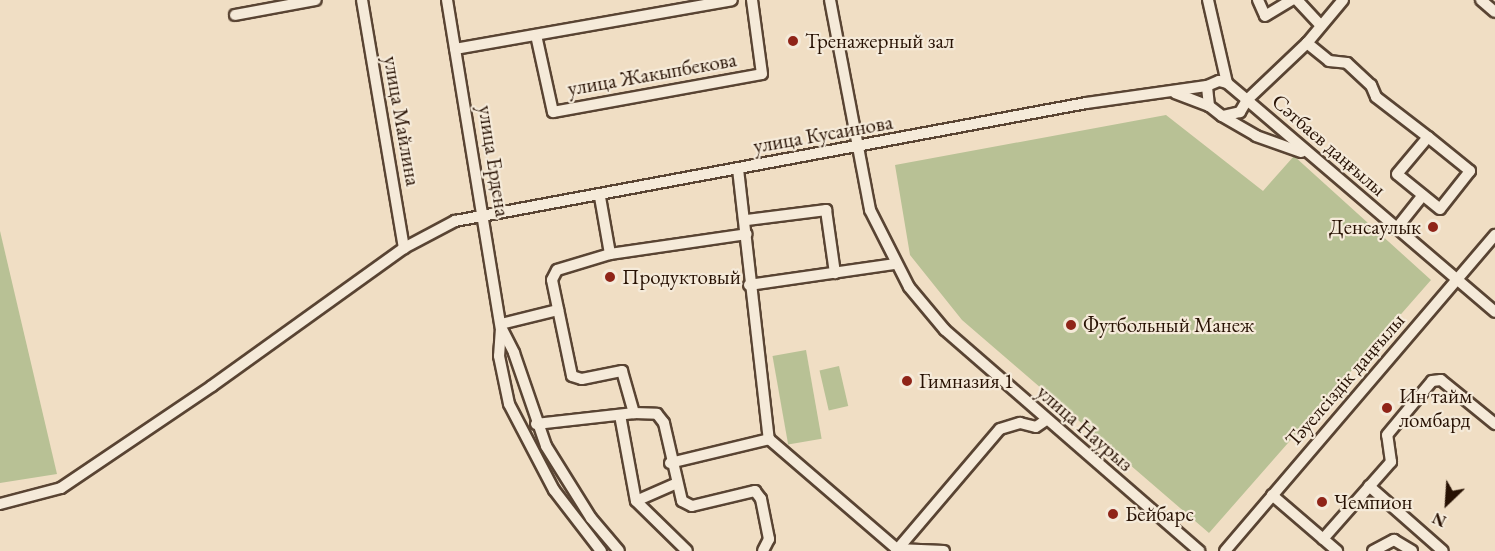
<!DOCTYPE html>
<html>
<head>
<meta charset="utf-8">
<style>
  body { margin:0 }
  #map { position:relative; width:1495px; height:551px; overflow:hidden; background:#f0dec4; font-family:"EB Garamond",serif }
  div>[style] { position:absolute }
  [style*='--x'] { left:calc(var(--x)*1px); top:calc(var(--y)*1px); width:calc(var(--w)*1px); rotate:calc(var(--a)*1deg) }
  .green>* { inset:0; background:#b8c195; transform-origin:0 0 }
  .roads { filter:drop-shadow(2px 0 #594433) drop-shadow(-2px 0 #594433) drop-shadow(0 2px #594433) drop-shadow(0 -2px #594433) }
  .minor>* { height:10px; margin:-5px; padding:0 5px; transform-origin:5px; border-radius:5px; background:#f5ead9 }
  .dots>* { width:16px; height:16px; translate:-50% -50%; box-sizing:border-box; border:3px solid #f5ead9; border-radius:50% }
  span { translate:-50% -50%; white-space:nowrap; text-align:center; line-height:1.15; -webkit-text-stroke:4.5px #f5ead9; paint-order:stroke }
  .poi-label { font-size:21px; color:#271103 }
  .left { translate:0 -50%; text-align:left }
  .right { translate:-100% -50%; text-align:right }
  .street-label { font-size:21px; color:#271103 }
  .north { position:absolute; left:1417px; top:473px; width:60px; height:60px; -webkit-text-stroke:4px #f5ead9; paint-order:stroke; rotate:205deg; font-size:16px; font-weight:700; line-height:24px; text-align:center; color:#271103 }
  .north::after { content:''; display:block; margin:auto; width:21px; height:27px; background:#271103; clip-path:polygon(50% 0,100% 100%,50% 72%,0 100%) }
</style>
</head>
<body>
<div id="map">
  <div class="green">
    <i style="clip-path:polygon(1166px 115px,1263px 191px,1294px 156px,1431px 280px,1209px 533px,962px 320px,910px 255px,895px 165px)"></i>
    <i style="clip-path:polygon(0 231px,57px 474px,0 483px)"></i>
    <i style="left:806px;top:350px;width:90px;height:34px;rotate:80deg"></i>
    <i style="left:839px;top:366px;width:41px;height:20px;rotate:77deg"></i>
  </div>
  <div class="roads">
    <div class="minor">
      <i style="--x:362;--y:0;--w:252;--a:80.4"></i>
      <i style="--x:447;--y:0;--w:332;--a:80.7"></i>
      <i style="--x:501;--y:328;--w:28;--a:94"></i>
      <i style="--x:499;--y:356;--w:49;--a:78.2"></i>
      <i style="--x:509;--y:404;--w:97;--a:62.4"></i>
      <i style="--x:554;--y:490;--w:77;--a:52.4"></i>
      <i style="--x:830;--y:0;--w:214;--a:79.2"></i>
      <i style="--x:870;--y:210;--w:86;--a:63.1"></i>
      <i style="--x:909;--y:287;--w:56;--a:50.1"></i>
      <i style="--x:945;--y:330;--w:337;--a:41"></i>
      <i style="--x:1208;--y:0;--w:85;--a:77.1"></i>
      <i style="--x:1227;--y:83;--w:26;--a:40"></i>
      <i style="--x:1247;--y:100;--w:14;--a:120"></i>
      <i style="--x:1240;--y:112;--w:18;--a:167"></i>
      <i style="--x:1222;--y:116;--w:16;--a:-142"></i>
      <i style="--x:1209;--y:106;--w:20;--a:-96"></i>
      <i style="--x:1207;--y:86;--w:13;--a:-23"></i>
      <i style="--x:1219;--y:81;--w:8;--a:14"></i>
      <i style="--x:1258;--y:0;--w:17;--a:66"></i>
      <i style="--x:1265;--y:16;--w:31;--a:-31"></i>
      <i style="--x:1297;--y:0;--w:35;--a:47"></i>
      <i style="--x:1343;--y:0;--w:56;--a:129.9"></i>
      <i style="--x:1307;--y:43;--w:83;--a:136.5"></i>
      <i style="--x:1247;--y:100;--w:326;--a:40.5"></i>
      <i style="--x:1481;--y:0;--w:18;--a:41"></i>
      <i style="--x:235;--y:15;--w:82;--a:-10.5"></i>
      <i style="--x:536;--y:35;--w:79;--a:77.6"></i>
      <i style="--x:553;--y:112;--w:212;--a:-10.3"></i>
      <i style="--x:762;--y:74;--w:75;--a:-97.7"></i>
      <i style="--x:1307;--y:43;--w:28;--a:39"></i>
      <i style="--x:1329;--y:61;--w:18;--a:6"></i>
      <i style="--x:1347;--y:63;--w:33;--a:43"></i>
      <i style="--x:1371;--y:85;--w:13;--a:67"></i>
      <i style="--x:1376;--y:97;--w:66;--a:37.6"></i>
      <i style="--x:455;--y:49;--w:281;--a:-10"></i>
      <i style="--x:1175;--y:93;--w:36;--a:21"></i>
      <i style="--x:1222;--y:116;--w:39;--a:30"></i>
      <i style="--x:1256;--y:136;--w:48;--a:19.6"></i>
      <i style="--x:1428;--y:137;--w:54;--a:39"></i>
      <i style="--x:1470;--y:171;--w:48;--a:128.3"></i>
      <i style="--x:1440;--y:209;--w:55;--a:-140.9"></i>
      <i style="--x:1397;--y:174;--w:48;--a:-50"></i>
      <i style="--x:738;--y:169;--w:272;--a:83.5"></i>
      <i style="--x:769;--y:439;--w:169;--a:40.7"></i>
      <i style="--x:897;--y:549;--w:47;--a:2.4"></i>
      <i style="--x:600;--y:197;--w:58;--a:80"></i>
      <i style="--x:610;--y:254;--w:55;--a:163.2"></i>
      <i style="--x:557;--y:270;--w:11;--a:117"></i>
      <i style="--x:552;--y:280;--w:98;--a:78.2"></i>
      <i style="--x:572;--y:376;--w:10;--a:17"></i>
      <i style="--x:582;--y:379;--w:41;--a:-11.3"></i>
      <i style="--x:622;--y:371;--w:44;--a:74.1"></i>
      <i style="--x:747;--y:220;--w:80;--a:-7.2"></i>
      <i style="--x:826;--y:210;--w:64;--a:81.9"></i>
      <i style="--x:1396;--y:229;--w:43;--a:-51.5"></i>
      <i style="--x:610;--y:254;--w:138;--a:-8.3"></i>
      <i style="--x:749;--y:285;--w:148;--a:-8.2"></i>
      <i style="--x:501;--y:324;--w:59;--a:-13.8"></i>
      <i style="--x:502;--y:329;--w:27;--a:63"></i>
      <i style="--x:514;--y:353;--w:98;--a:71"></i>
      <i style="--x:546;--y:446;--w:85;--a:58"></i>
      <i style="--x:591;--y:518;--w:43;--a:49.7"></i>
      <i style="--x:620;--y:415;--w:87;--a:79.5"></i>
      <i style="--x:636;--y:501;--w:71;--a:44.4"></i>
      <i style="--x:536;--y:424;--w:99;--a:-6.4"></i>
      <i style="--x:634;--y:413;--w:23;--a:2"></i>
      <i style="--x:657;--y:414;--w:11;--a:52"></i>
      <i style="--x:664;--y:423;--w:80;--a:77"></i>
      <i style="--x:682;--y:501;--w:11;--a:27"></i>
      <i style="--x:692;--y:506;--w:65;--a:-13.4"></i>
      <i style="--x:755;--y:491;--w:10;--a:53"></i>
      <i style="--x:761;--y:499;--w:41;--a:78.7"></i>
      <i style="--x:769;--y:539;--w:13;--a:117"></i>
      <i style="--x:670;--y:463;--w:102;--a:-13.6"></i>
      <i style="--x:1369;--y:486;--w:98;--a:41.3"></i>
      <i style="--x:1272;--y:495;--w:86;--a:40.7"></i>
      <i style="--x:636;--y:501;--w:43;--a:-23.6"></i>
      <i style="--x:0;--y:504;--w:63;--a:-14.7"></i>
      <i style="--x:61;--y:488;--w:182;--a:-34"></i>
      <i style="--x:212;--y:386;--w:236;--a:-35.7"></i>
      <i style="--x:404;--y:248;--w:58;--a:-27.9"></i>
      <i style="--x:455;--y:221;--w:642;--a:-10.59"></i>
      <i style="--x:1086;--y:103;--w:122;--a:-8"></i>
      <i style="--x:1323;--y:539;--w:103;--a:-48.6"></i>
      <i style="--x:1391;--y:462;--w:27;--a:-98"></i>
      <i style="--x:1387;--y:435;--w:70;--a:-50.2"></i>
      <i style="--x:1432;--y:381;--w:9;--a:-6"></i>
      <i style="--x:1441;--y:380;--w:70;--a:39.2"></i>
      <i style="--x:896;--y:551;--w:160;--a:-49.6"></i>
      <i style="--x:1000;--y:429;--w:21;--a:-17"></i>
      <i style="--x:1020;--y:423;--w:16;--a:14"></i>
      <i style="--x:1036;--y:427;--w:12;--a:-35"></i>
      <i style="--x:1225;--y:551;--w:416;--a:-49.5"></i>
      <i style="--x:1373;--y:551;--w:24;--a:-28"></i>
      <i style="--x:1394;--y:540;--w:21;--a:31"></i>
    </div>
  </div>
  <div class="dots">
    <i style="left:793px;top:41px;background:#8f2418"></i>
    <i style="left:1433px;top:227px;background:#8f2418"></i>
    <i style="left:610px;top:277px;background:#8f2418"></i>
    <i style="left:1071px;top:325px;background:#8f2418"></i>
    <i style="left:907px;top:381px;background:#8f2418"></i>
    <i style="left:1387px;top:408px;background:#8f2418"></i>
    <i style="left:1322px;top:502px;background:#8f2418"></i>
    <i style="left:1113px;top:514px;background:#8f2418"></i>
  </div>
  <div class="poi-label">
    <span class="left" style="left:805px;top:41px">Тренажерный зал</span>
    <span class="right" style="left:1421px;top:227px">Денсаулык</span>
    <span class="left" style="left:622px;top:277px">Продуктовый</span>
    <span class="left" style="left:1083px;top:325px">Футбольный Манеж</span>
    <span class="left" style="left:919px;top:381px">Гимназия 1</span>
    <span class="left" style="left:1399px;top:408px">Ин тайм<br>ломбард</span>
    <span class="left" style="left:1334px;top:502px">Чемпион</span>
    <span class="left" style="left:1125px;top:514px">Бейбарс</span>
  </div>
  <div class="street-label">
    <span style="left:652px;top:74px;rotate:-10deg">улица Жакыпбекова</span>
    <span style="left:402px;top:121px;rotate:80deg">улица Майлина</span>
    <span style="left:823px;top:134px;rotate:-10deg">улица Кусаинова</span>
    <span style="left:1329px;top:145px;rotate:41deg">Сәтбаев даңғылы</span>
    <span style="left:494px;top:161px;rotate:81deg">улица Ердена</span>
    <span style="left:1345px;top:380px;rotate:-49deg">Тәуелсіздік даңғылы</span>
    <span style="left:1085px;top:428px;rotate:41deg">улица Наурыз</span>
  </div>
  <div class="north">N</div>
</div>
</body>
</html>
